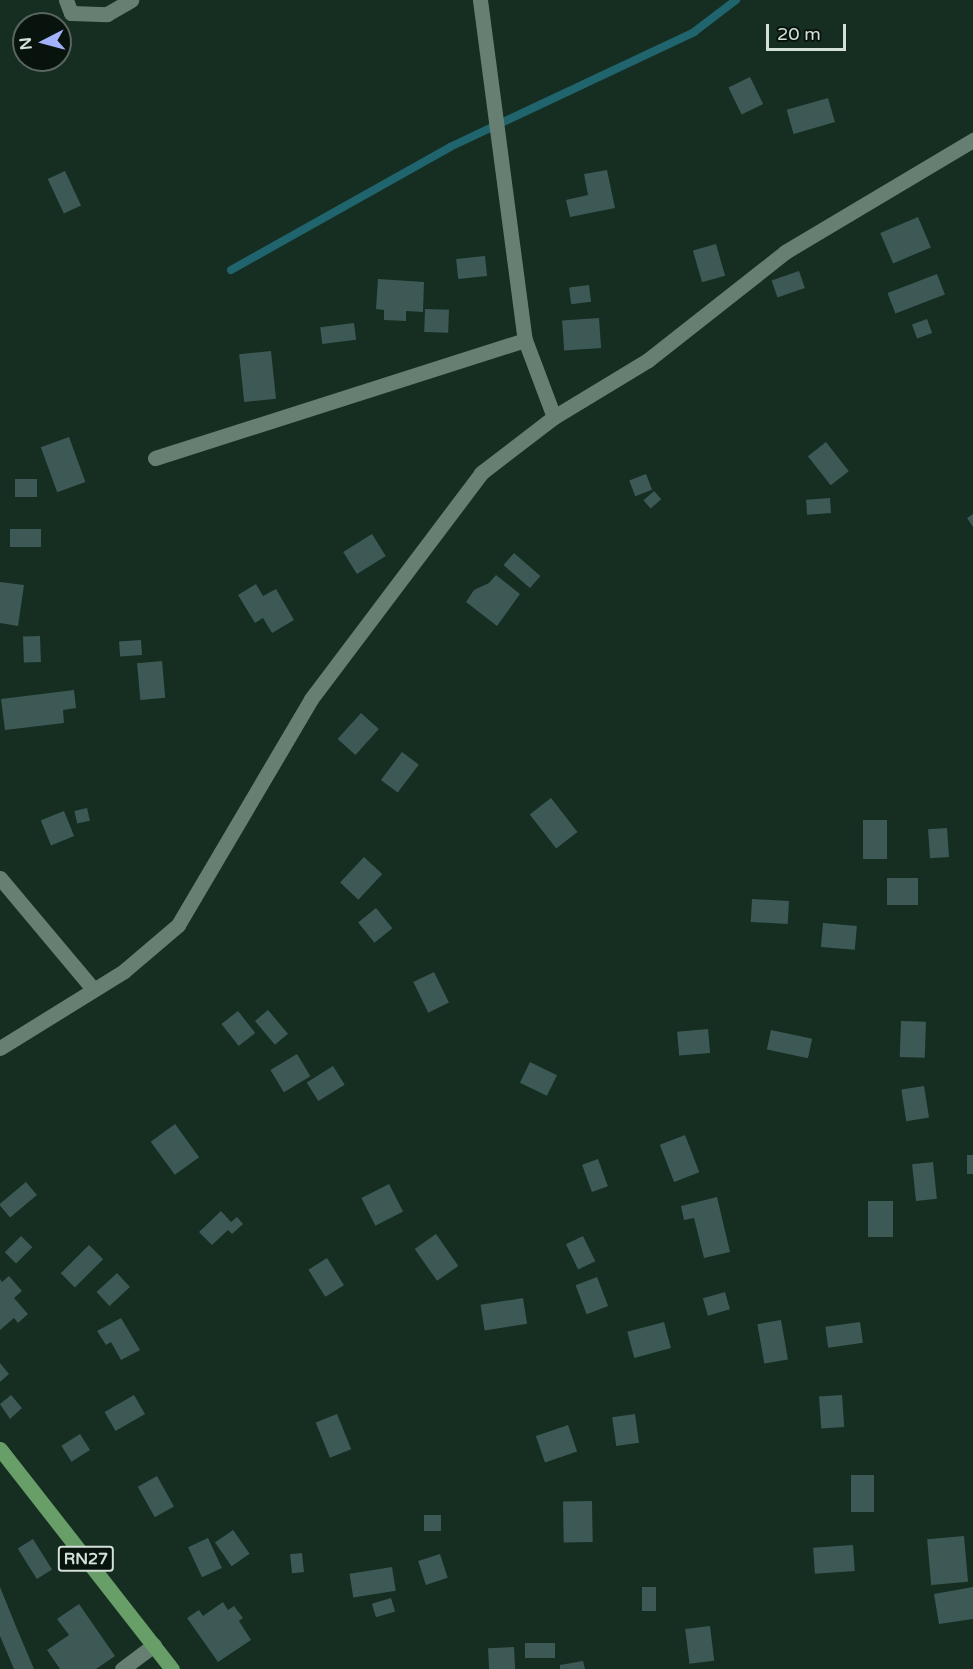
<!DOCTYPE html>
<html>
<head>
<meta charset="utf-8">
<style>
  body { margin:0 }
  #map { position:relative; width:973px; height:1669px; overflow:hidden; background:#162d22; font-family:"Varela Round",sans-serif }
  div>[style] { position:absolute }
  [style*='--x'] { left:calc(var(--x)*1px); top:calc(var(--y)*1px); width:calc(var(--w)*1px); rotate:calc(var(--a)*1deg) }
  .stream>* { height:8px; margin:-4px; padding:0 4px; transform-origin:4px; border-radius:4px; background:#20656e }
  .building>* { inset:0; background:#3c5955; transform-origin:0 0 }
  .street>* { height:15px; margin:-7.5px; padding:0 7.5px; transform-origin:7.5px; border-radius:7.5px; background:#667f72 }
  .primary>* { height:15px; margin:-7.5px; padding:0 7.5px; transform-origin:7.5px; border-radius:7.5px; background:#689e67 }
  span { translate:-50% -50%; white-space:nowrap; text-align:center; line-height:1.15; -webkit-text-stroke:4.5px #09130e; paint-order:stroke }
  .shield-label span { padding:2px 4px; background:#09130e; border:2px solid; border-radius:4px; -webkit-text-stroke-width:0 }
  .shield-label { font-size:16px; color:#d2e0d8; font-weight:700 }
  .north { position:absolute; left:12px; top:12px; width:60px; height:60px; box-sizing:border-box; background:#09130e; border:2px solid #59655f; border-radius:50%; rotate:264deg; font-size:16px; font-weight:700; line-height:24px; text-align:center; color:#d2e0d8 }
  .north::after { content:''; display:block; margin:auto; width:21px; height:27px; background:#a3b2fd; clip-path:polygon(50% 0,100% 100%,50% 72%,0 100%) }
  .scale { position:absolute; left:766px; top:24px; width:80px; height:27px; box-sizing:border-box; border:3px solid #d2e0d8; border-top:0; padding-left:8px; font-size:18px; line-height:21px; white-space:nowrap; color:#d2e0d8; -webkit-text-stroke:4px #09130e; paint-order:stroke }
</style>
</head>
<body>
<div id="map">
  <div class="stream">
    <i style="--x:231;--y:270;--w:251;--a:-29.3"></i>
    <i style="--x:450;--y:147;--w:270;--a:-25.2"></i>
    <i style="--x:694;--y:32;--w:53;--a:-37.3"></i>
  </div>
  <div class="building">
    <i style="left:750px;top:77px;width:30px;height:24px;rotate:64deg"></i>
    <i style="left:828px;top:98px;width:25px;height:43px;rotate:74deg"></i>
    <i style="clip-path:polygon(607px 170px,615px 208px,570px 217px,566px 200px,588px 195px,584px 174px)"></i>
    <i style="left:65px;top:171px;width:38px;height:19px;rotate:65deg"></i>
    <i style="left:918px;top:217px;width:33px;height:41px;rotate:67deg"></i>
    <i style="left:716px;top:244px;width:33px;height:24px;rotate:74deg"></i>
    <i style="left:485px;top:256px;width:20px;height:29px;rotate:84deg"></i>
    <i style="left:799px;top:271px;width:18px;height:29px;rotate:71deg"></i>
    <i style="left:937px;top:274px;width:22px;height:53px;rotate:69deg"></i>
    <i style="clip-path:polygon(378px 279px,424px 282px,423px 312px,406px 311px,406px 321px,384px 320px,384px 310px,376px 309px)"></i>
    <i style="left:589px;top:285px;width:17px;height:20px;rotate:83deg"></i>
    <i style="left:425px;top:309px;width:24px;height:23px;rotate:2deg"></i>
    <i style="left:599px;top:318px;width:30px;height:37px;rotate:86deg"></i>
    <i style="left:927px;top:319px;width:15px;height:16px;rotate:70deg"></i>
    <i style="left:354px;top:323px;width:17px;height:34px;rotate:83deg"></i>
    <i style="left:271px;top:351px;width:48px;height:32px;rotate:84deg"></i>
    <i style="left:69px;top:437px;width:48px;height:30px;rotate:70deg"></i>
    <i style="left:826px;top:442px;width:37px;height:23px;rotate:52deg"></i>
    <i style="left:646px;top:474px;width:17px;height:18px;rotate:69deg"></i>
    <i style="left:15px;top:479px;width:22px;height:18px"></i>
    <i style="left:654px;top:491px;width:11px;height:14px;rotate:49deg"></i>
    <i style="left:830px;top:498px;width:15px;height:24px;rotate:86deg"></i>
    <i style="clip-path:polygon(973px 514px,973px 527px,967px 518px)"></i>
    <i style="left:41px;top:529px;width:18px;height:31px;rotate:90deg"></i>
    <i style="left:372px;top:534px;width:26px;height:34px;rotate:58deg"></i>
    <i style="left:514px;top:553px;width:35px;height:16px;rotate:41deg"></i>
    <i style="clip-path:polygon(496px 575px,520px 594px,497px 626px,466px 602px,474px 590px,489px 583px)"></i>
    <i style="clip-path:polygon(0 582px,24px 585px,18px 626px,0 623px)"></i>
    <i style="clip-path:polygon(256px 584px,263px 596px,276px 589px,294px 620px,272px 633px,263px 618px,255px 623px,238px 595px)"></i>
    <i style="left:40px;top:636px;width:26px;height:17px;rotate:88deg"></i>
    <i style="left:141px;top:640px;width:15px;height:22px;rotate:86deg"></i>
    <i style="left:162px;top:661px;width:37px;height:25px;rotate:85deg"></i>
    <i style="clip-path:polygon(74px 690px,76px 708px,63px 710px,64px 723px,5px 730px,1px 699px)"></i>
    <i style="left:361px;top:713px;width:24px;height:35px;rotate:42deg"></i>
    <i style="left:402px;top:752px;width:21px;height:35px;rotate:37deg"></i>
    <i style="left:551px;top:798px;width:43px;height:27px;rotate:52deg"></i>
    <i style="left:87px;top:808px;width:13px;height:13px;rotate:77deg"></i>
    <i style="left:64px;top:811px;width:27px;height:25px;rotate:68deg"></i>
    <i style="left:863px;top:820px;width:24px;height:39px"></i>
    <i style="left:947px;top:828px;width:29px;height:19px;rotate:86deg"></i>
    <i style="left:364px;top:857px;width:25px;height:35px;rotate:43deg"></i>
    <i style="left:887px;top:878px;width:31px;height:27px"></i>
    <i style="left:752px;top:899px;width:37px;height:23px;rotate:3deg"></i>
    <i style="left:376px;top:908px;width:26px;height:23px;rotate:51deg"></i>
    <i style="left:823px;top:923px;width:34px;height:24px;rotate:5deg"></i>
    <i style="left:434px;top:972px;width:34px;height:23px;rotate:64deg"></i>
    <i style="left:268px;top:1010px;width:31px;height:17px;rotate:50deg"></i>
    <i style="left:238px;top:1011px;width:28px;height:21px;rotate:52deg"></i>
    <i style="left:901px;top:1021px;width:25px;height:36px;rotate:2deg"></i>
    <i style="left:708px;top:1029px;width:24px;height:31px;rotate:85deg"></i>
    <i style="left:771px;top:1030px;width:42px;height:20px;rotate:12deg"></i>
    <i style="left:297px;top:1054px;width:26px;height:31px;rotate:59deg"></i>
    <i style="left:530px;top:1062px;width:30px;height:23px;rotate:26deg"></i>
    <i style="left:333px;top:1066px;width:22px;height:31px;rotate:58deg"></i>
    <i style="left:924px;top:1086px;width:32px;height:23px;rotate:81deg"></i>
    <i style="left:175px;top:1124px;width:41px;height:30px;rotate:54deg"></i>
    <i style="left:685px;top:1135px;width:40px;height:27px;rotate:69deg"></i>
    <i style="left:967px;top:1155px;width:6px;height:19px"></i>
    <i style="left:598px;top:1159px;width:29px;height:17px;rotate:70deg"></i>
    <i style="left:933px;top:1162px;width:37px;height:21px;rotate:84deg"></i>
    <i style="left:26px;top:1182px;width:17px;height:35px;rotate:50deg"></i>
    <i style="left:389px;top:1184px;width:31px;height:31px;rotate:63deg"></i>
    <i style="clip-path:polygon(717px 1197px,730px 1252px,704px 1258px,694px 1218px,684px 1220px,681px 1206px)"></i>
    <i style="left:868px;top:1201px;width:25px;height:36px"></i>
    <i style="clip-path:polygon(221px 1211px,231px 1222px,237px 1217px,243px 1224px,232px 1234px,228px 1230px,212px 1245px,199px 1232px)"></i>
    <i style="left:436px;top:1234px;width:39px;height:26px;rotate:55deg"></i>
    <i style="left:21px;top:1236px;width:16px;height:23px;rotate:45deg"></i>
    <i style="left:583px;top:1236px;width:28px;height:19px;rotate:64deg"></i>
    <i style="left:89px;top:1245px;width:20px;height:40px;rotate:45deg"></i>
    <i style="left:327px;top:1258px;width:32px;height:22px;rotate:58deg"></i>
    <i style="left:117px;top:1273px;width:19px;height:28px;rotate:47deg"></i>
    <i style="clip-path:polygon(9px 1276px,22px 1291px,14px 1298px,28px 1314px,18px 1323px,14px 1318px,0 1330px,0 1279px,2px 1282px)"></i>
    <i style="left:597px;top:1277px;width:31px;height:23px;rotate:69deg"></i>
    <i style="left:725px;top:1292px;width:18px;height:23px;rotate:74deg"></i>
    <i style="left:523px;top:1298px;width:26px;height:43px;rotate:81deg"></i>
    <i style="clip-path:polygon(121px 1318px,140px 1350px,121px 1360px,111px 1342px,106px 1345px,97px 1331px)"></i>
    <i style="left:781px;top:1320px;width:40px;height:24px;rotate:80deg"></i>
    <i style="left:664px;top:1322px;width:27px;height:38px;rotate:75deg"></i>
    <i style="left:860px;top:1322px;width:21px;height:35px;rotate:82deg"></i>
    <i style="clip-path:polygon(0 1363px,9px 1374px,0 1382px)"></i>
    <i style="clip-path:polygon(11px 1395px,22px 1408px,10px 1419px,0 1404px)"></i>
    <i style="left:134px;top:1395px;width:22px;height:34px;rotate:60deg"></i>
    <i style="left:842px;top:1395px;width:32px;height:23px;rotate:86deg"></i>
    <i style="left:337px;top:1414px;width:38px;height:23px;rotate:68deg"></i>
    <i style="left:635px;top:1414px;width:29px;height:23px;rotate:82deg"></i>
    <i style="left:568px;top:1425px;width:28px;height:34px;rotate:71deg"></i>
    <i style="left:80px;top:1434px;width:19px;height:22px;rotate:58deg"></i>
    <i style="left:851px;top:1475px;width:23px;height:37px"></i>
    <i style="left:157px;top:1476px;width:35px;height:22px;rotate:61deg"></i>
    <i style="left:592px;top:1501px;width:41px;height:29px;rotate:89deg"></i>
    <i style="left:441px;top:1515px;width:16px;height:17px;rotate:90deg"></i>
    <i style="left:233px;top:1530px;width:29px;height:22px;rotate:55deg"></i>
    <i style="left:964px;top:1536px;width:46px;height:37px;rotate:85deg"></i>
    <i style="left:208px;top:1538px;width:33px;height:22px;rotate:65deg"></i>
    <i style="left:33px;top:1539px;width:36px;height:18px;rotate:58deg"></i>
    <i style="left:853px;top:1545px;width:26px;height:40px;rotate:86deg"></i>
    <i style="left:302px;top:1553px;width:19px;height:12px;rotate:84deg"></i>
    <i style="left:440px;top:1554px;width:25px;height:23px;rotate:72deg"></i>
    <i style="left:392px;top:1567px;width:24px;height:43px;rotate:81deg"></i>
    <i style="clip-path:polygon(0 1587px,17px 1629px,34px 1669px,14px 1669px,0 1636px)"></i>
    <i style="left:642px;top:1587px;width:14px;height:24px"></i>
    <i style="clip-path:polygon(973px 1587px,973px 1619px,939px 1624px,934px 1594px)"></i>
    <i style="left:391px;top:1598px;width:14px;height:20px;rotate:73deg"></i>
    <i style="clip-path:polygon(223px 1602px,228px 1610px,234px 1606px,243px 1618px,239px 1621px,251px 1640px,218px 1662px,187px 1618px,199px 1610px,203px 1616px)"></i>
    <i style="clip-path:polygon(79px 1604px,115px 1656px,96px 1669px,60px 1669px,47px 1650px,69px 1635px,57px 1619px)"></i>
    <i style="left:710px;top:1626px;width:35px;height:25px;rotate:83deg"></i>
    <i style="left:555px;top:1643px;width:15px;height:30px;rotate:90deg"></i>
    <i style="left:514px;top:1647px;width:22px;height:26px;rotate:87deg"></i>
    <i style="clip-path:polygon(583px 1661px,585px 1669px,560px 1669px,560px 1665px)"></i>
  </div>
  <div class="street">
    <i style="--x:66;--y:0;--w:14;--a:69"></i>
    <i style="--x:71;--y:13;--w:36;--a:2"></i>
    <i style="--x:107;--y:14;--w:28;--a:-30"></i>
    <i style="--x:480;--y:0;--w:343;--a:82.5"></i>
    <i style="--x:525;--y:340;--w:82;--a:69.4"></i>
    <i style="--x:155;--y:458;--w:388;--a:-17.7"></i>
    <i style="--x:0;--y:878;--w:145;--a:50"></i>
    <i style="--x:0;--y:1048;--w:146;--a:-31.8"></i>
    <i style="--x:124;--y:971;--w:71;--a:-40.4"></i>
    <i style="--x:178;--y:925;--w:262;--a:-59.5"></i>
    <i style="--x:311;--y:699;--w:283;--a:-53"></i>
    <i style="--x:481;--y:473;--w:92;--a:-37.5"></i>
    <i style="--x:554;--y:417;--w:110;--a:-31.2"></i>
    <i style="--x:648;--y:360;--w:174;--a:-38.2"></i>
    <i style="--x:785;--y:252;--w:219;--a:-30.8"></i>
    <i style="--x:122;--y:1669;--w:40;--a:-37"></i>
  </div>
  <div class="primary">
    <i style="--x:0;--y:1449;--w:279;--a:52"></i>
  </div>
  <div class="shield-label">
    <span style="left:86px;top:1559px">RN27</span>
  </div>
  <div class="north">N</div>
  <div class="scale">20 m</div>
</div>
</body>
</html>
